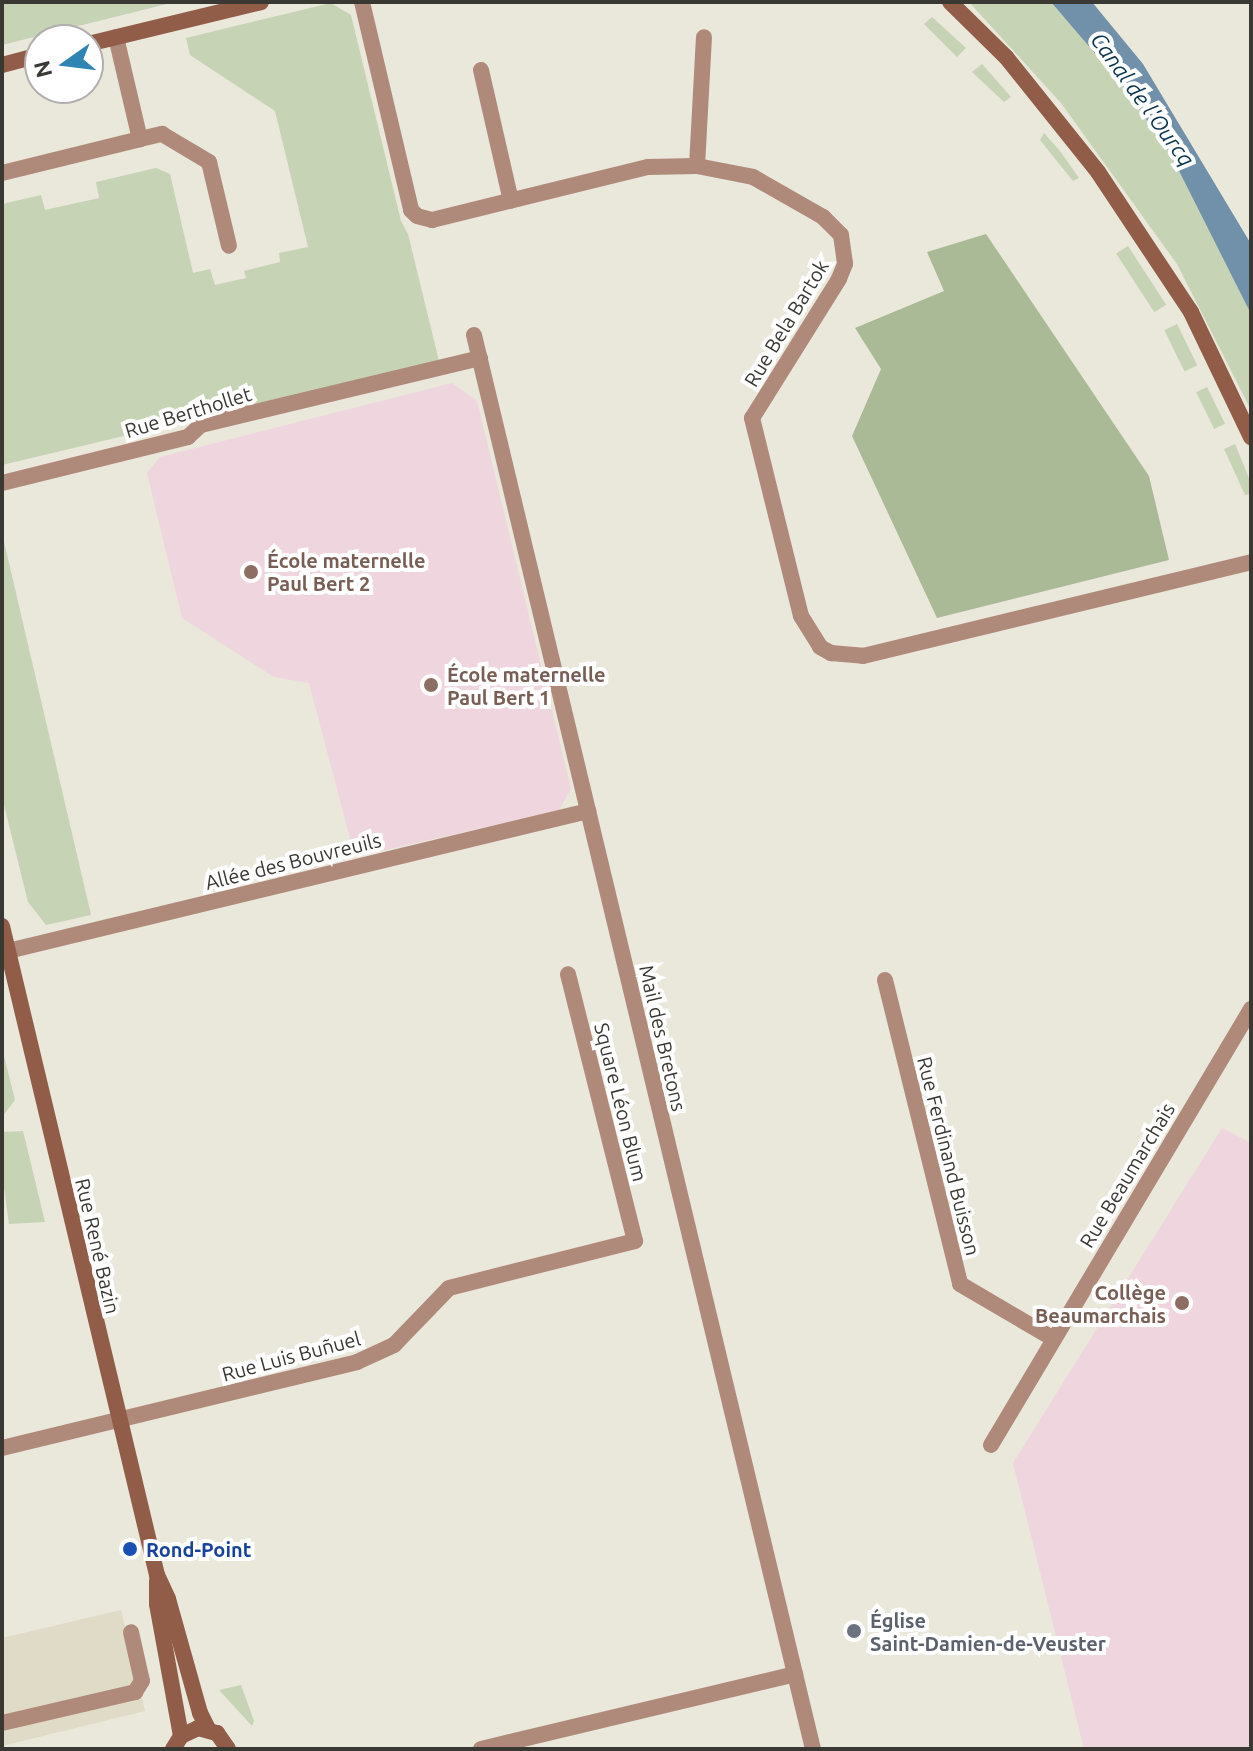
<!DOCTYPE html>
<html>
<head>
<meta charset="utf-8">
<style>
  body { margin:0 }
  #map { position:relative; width:1253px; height:1751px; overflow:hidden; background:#eae7db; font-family:Ubuntu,sans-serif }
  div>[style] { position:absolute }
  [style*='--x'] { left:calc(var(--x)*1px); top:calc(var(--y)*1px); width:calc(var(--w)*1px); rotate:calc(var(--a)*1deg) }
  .built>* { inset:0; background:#dfdbc7 }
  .education>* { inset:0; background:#efd5dd }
  .green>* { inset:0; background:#c6d3b4; transform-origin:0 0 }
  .forest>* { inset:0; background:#abba96 }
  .water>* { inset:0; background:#7190a9 }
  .street>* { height:16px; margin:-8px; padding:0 8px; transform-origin:8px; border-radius:8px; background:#af8a7b }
  .secondary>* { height:16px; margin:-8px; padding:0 8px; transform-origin:8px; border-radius:8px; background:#915d48 }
  .dots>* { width:22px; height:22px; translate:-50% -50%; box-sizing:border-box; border:4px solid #fff; border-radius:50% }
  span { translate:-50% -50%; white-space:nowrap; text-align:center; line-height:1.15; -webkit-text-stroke:8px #fff; paint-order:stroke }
  .street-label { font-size:20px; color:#393833 }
  .education-label { font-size:20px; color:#785e54; font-weight:700 }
  .left { translate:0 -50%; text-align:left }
  .right { translate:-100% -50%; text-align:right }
  .transit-label { font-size:20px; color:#164399; font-weight:700 }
  .worship-label { font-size:20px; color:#5b616d; font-weight:700 }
  .water-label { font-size:22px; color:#0b334e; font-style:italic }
  .frame { position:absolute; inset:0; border:4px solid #393833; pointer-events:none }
  .north { position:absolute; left:24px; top:24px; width:80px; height:80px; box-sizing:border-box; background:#fff; border:2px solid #b0afad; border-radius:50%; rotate:256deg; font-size:22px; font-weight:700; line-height:32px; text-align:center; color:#393833 }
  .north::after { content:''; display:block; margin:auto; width:28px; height:36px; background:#2f84b3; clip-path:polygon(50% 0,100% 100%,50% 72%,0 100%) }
</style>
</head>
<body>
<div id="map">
  <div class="built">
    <i style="clip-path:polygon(121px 1610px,145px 1711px,2px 1746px,2px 1638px)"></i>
  </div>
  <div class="education">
    <i style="clip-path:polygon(452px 383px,477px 401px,571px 789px,559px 810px,355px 857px,309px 683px,274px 677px,182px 618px,147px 473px,160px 457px)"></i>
    <i style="clip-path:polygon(1222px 1128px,1251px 1143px,1251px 1749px,1084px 1749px,1013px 1463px)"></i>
  </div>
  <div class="green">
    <i style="clip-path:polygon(2px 2px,175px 2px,2px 45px)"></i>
    <i style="clip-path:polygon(969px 2px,1051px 2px,1122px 85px,1170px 153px,1251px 314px,1251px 410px,1177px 264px,1061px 103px)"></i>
    <i style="clip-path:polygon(331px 3px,351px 15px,401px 221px,408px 234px,439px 361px,2px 465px,2px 204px,41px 195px,45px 210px,99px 198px,96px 182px,156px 168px,170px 174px,193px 273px,210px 269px,215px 285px,246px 278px,244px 271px,280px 262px,279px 253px,308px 247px,275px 111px,190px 55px,186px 38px)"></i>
    <i style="clip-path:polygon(932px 17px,966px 48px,957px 57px,924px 24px)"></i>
    <i style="clip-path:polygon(982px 64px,1011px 97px,1004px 102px,972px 72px)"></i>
    <i style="clip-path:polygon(1044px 133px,1060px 151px,1079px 178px,1073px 181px,1040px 140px)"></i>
    <i style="left:1128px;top:246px;width:70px;height:14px;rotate:57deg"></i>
    <i style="left:1177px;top:324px;width:46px;height:14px;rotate:64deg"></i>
    <i style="left:1207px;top:387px;width:41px;height:12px;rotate:64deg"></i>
    <i style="clip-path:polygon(1235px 444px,1251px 483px,1251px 494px,1245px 495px,1224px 449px)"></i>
    <i style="clip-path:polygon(2px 533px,91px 915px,46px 925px,28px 902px,2px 797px)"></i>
    <i style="clip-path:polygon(2px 1048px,15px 1100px,2px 1117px)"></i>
    <i style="clip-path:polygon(23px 1131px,45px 1222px,9px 1224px,2px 1173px,2px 1132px)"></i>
    <i style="clip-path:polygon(241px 1685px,254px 1721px,252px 1726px,219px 1690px)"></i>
  </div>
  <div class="forest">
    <i style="clip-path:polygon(986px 234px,1149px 476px,1169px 560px,937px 618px,852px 436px,881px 369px,855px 328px,944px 291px,927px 252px)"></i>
  </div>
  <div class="water">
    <i style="clip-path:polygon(1051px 2px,1092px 2px,1143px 64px,1251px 244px,1251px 314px,1170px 153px,1122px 85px)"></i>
  </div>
  <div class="street">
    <i style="--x:362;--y:2;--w:214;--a:76.7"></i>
    <i style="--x:411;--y:210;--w:8;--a:45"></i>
    <i style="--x:417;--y:216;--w:16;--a:15"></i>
    <i style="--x:432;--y:220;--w:222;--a:-13.8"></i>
    <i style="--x:648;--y:167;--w:49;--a:-1.2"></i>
    <i style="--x:697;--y:166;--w:57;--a:11.1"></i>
    <i style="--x:753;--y:177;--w:81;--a:29.7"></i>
    <i style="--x:823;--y:217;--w:25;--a:45"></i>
    <i style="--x:841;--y:235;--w:29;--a:82"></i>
    <i style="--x:845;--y:264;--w:16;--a:112"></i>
    <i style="--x:839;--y:279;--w:164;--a:122"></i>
    <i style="--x:752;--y:418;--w:204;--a:76.1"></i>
    <i style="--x:801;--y:616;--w:36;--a:58"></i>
    <i style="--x:820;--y:647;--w:13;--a:29"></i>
    <i style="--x:831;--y:653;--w:32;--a:5"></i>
    <i style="--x:863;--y:656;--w:399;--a:-13.6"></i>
    <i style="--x:116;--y:37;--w:105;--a:76.8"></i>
    <i style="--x:140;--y:139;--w:23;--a:-13"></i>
    <i style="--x:162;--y:134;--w:55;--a:30.8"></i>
    <i style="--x:209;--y:162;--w:86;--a:76.6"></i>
    <i style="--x:481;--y:70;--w:134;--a:77.1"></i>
    <i style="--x:697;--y:166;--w:129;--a:-86.9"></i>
    <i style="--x:2;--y:173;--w:142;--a:-13.8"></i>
    <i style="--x:474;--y:335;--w:1454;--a:76.52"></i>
    <i style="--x:2;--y:483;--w:192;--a:-13.9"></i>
    <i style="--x:188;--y:437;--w:18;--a:-43"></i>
    <i style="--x:201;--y:425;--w:287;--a:-13.5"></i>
    <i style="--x:8;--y:951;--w:597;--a:-13.57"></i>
    <i style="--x:885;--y:980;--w:313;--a:76.1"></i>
    <i style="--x:960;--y:1284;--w:107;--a:30.4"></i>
    <i style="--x:991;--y:1445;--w:508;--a:-59.19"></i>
    <i style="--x:2;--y:1448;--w:365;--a:-13.6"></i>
    <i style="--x:357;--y:1362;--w:41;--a:-24.7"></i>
    <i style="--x:394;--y:1345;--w:79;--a:-46"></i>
    <i style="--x:449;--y:1288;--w:192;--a:-14.2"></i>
    <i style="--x:635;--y:1241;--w:275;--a:-104.1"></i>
    <i style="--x:2;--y:1723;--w:137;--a:-13.1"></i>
    <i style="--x:135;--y:1692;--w:13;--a:-58"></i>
    <i style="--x:142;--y:1681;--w:50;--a:-102.7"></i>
    <i style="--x:481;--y:1749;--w:323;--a:-13.4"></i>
  </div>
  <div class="secondary">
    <i style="--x:950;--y:2;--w:78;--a:44.5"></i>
    <i style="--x:1006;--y:57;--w:147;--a:51.3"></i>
    <i style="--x:1098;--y:172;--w:168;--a:56.4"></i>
    <i style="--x:1191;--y:312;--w:139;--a:64.4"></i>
    <i style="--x:88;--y:44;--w:178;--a:-13.6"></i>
    <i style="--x:2;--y:65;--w:39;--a:-15"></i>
    <i style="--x:2;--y:926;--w:667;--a:76.57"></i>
    <i style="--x:157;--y:1575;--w:26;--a:65"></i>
    <i style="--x:168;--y:1599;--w:118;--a:74.3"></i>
    <i style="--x:200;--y:1713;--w:18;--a:63"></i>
    <i style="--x:157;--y:1581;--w:23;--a:90"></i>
    <i style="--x:157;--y:1604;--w:134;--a:79.7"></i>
    <i style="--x:173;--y:1749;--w:15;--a:-58"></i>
    <i style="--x:181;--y:1736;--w:19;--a:-25"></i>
    <i style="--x:198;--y:1728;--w:20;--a:15"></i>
    <i style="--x:217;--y:1733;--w:19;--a:55"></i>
  </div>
  <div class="dots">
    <i style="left:251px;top:572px;background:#8d6e63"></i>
    <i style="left:431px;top:685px;background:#8d6e63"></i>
    <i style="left:1182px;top:1303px;background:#8d6e63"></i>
    <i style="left:130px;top:1549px;background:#1a4fb4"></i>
    <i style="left:854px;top:1631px;background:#6b7280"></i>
  </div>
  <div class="street-label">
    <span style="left:786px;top:323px;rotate:-59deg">Rue Bela Bartok</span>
    <span style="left:188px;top:412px;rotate:-17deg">Rue Berthollet</span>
    <span style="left:293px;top:861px;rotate:-14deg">Allée des Bouvreuils</span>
    <span style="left:663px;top:1038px;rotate:77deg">Mail des Bretons</span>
    <span style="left:621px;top:1102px;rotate:76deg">Square Léon Blum</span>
    <span style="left:949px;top:1156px;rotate:76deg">Rue Ferdinand Buisson</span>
    <span style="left:1127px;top:1175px;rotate:-59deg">Rue Beaumarchais</span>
    <span style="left:98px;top:1246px;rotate:77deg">Rue René Bazin</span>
    <span style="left:291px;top:1356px;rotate:-15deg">Rue Luis Buñuel</span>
  </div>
  <div class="education-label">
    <span class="left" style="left:267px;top:572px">École maternelle<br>Paul Bert 2</span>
    <span class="left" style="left:447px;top:686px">École maternelle<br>Paul Bert 1</span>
    <span class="right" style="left:1166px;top:1304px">Collège<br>Beaumarchais</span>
  </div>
  <div class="transit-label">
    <span class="left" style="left:146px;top:1549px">Rond-Point</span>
  </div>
  <div class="worship-label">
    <span class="left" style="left:870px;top:1632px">Église<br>Saint-Damien-de-Veuster</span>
  </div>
  <div class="water-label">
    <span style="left:1143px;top:99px;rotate:54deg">Canal de l'Ourcq</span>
  </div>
  <div class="frame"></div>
  <div class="north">N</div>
</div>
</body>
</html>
